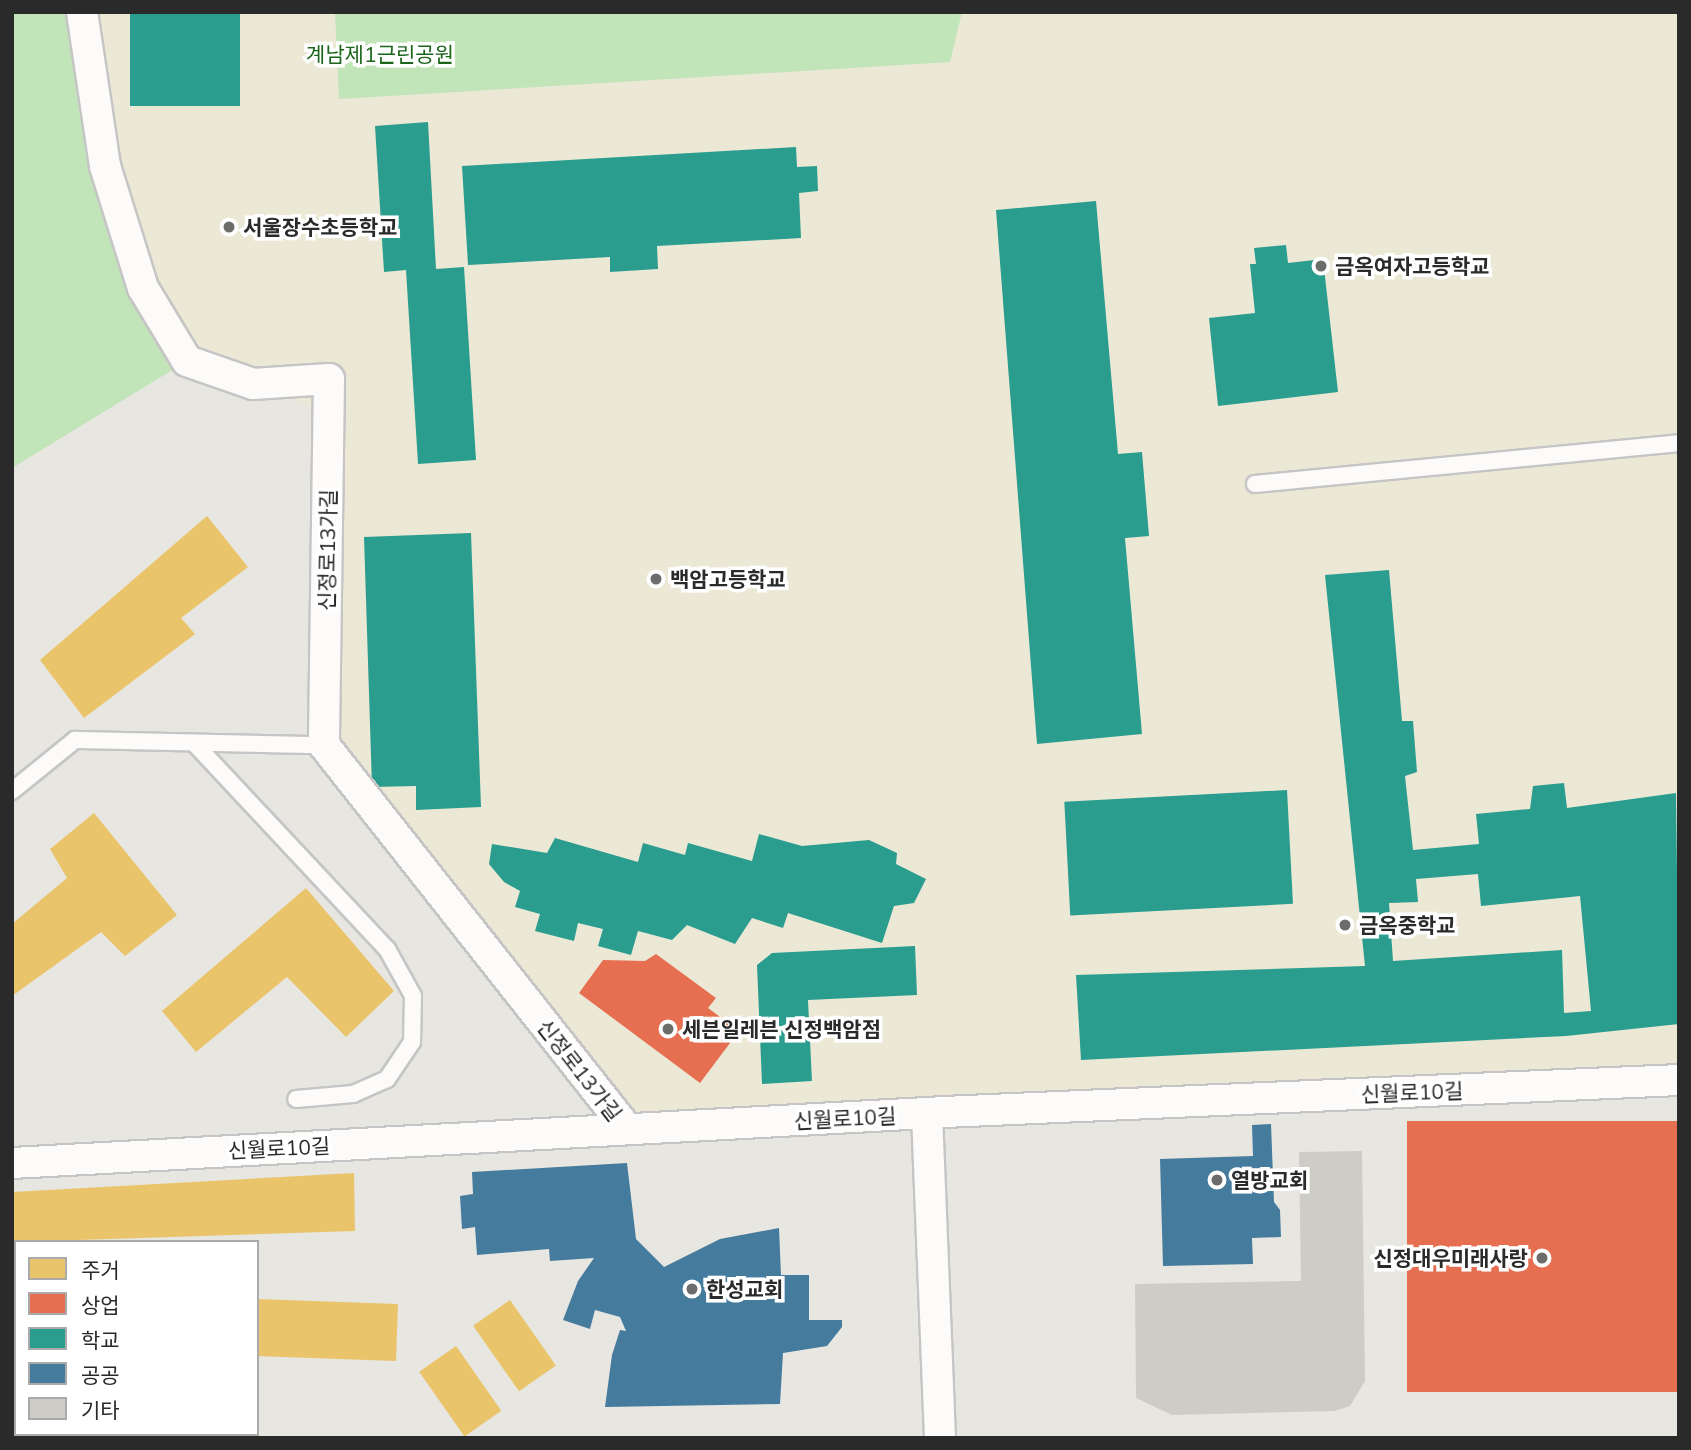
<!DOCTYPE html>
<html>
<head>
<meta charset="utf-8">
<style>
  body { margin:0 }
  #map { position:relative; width:1691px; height:1450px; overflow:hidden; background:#e8e6e0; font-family:Mulish,"Noto Sans KR",sans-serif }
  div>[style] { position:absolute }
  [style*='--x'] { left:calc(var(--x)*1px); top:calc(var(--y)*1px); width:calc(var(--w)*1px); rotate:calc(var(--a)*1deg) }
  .education>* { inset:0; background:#ebe8d5 }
  .green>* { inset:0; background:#c2e4b9 }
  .homes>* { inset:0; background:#e9c46a; transform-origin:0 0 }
  .shops>* { inset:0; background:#e76f51; transform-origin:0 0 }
  .schools>* { inset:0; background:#2a9d8f; transform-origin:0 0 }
  .public>* { inset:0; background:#457b9d }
  .building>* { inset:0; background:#cdccc7 }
  .roads { filter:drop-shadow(2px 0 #c6c5c5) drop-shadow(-2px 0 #c6c5c5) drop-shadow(0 2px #c6c5c5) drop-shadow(0 -2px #c6c5c5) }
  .lane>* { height:16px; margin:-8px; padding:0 8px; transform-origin:8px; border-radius:8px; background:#fcfbfa }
  .street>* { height:30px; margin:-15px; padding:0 15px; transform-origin:15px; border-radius:15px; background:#fcfbfa }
  .dots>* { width:19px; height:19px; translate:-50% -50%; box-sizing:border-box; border:4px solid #fff; border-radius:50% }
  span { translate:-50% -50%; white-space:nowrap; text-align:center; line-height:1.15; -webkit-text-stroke:7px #fff; paint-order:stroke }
  .park-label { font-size:21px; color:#1b661b }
  .poi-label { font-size:21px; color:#2a2a2a; font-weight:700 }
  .left { translate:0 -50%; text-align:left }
  .right { translate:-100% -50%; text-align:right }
  .street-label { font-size:21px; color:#2a2a2a }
  .frame { position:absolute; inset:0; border:14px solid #2a2a2a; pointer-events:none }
  .legend { position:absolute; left:14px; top:1240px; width:245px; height:196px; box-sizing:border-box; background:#fff; border:2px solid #aaa; margin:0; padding:9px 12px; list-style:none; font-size:21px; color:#2a2a2a }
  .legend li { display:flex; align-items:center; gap:14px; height:35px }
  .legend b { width:35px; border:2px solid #aaa }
</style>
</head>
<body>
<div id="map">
  <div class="education">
    <i style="clip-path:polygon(82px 12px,335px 12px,339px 99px,949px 62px,962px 12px,1679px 12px,1679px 1080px,627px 1129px,324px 745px,329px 413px,187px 361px,143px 288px)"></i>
  </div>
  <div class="green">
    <i style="clip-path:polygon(12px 12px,82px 12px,105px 166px,187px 361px,12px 468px)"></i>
    <i style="clip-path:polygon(335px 12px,962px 12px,950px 62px,339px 99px)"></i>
  </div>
  <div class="homes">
    <i style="clip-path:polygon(207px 516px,248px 567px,181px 618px,195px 634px,84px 718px,40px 660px)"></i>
    <i style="clip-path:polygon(94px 813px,177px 915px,125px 956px,101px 932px,12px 996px,12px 924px,67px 878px,50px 849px)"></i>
    <i style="clip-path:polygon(306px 888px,394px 991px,346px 1037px,287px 977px,196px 1052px,162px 1011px)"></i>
    <i style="clip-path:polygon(354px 1173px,355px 1231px,16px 1242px,12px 1246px,12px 1192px)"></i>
    <i style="left:510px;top:1300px;width:80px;height:45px;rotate:55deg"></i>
    <i style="left:398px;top:1304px;width:57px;height:141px;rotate:92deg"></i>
    <i style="clip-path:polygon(12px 1323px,16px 1323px,12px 1377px)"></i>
    <i style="left:456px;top:1346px;width:79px;height:45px;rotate:55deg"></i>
  </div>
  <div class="shops">
    <i style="clip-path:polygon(656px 954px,716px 998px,708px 1008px,739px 1031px,700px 1083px,579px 993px,603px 960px,645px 961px)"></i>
    <i style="left:1407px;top:1121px;width:272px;height:271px"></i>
  </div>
  <div class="schools">
    <i style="left:130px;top:12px;width:110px;height:94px"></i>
    <i style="clip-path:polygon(428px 122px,436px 269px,464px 267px,476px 460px,418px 464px,406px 270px,384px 272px,375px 126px)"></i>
    <i style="clip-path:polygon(796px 147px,797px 167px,817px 166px,818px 191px,799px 193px,801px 238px,657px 246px,658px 269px,610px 272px,610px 257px,468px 265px,462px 166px)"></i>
    <i style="clip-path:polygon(1096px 201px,1118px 454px,1142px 452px,1149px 536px,1125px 538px,1142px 734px,1037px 744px,996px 210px)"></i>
    <i style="clip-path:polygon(1286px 245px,1288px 263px,1323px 259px,1338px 392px,1218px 406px,1209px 318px,1255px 313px,1250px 264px,1256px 264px,1254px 248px)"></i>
    <i style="clip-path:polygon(471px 533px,481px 807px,416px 810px,416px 786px,372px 787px,364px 537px)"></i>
    <i style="clip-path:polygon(evenodd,1389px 570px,1402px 721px,1413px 721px,1417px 772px,1405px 776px,1413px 850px,1479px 844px,1476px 814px,1530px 809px,1533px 786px,1564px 783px,1567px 808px,1676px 793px,1679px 1024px,1566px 1036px,1081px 1060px,1076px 975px,1365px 966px,1325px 575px,1389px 570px,1478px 874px,1481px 906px,1580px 896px,1591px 1011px,1564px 1013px,1562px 950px,1393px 961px,1389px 903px,1418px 902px,1416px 879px,1478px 874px)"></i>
    <i style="left:1287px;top:790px;width:114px;height:223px;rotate:87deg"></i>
    <i style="clip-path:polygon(759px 834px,802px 846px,869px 840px,897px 853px,896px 864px,926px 879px,914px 903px,894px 906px,882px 943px,788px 913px,783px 928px,752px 918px,735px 944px,687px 925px,672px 940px,638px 931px,631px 955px,598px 946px,603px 929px,578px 923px,574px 941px,535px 931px,540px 914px,515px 907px,520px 891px,504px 882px,489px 864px,492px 844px,547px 853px,555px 838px,638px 862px,643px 843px,685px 855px,688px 843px,752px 861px)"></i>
    <i style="clip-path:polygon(915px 946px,917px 995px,808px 1000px,812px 1081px,762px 1084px,757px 965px,772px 953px)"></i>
  </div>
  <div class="public">
    <i style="clip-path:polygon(1271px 1124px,1274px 1202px,1280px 1210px,1281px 1237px,1252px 1238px,1253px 1264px,1163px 1266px,1160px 1159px,1253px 1156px,1252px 1125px)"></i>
    <i style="clip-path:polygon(627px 1163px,636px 1239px,664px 1267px,720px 1239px,779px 1228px,781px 1275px,809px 1275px,809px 1320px,842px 1320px,842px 1327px,827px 1346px,783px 1353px,780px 1404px,605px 1407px,612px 1355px,620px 1330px,626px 1331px,620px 1317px,595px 1310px,590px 1329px,563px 1320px,578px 1281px,594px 1258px,550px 1261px,549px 1249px,477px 1255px,475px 1227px,462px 1229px,460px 1196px,473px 1194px,472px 1172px)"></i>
  </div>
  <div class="building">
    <i style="clip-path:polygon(1362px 1151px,1365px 1381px,1350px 1406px,1334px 1411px,1172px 1415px,1136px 1398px,1135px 1284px,1301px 1281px,1299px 1152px)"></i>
  </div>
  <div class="roads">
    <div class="lane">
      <i style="--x:1255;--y:484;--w:426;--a:-5.5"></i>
      <i style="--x:194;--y:743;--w:282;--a:46.9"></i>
      <i style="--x:387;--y:949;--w:54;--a:61"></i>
      <i style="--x:413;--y:996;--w:46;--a:91.2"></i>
      <i style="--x:412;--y:1042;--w:45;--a:124"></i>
      <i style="--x:387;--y:1079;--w:37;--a:156"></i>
      <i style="--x:353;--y:1094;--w:57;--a:175"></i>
      <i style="--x:12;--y:791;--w:81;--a:-39"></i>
      <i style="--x:75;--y:740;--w:249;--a:1.2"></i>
    </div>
    <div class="street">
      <i style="--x:82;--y:12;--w:156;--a:81.5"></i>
      <i style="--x:105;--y:166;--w:128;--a:72.7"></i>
      <i style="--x:143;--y:288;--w:85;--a:58.9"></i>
      <i style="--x:187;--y:361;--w:70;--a:19.2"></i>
      <i style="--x:253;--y:384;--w:76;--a:-3.8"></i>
      <i style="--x:329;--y:379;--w:366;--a:90.8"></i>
      <i style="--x:324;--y:745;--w:489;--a:51.7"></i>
      <i style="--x:927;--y:1114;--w:324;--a:87.7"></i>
      <i style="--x:12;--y:1163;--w:933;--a:-3.13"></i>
      <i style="--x:944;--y:1112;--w:736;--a:-2.49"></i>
    </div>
  </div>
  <div class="dots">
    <i style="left:229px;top:227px;background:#6c6c6a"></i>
    <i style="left:1321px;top:266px;background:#6c6c6a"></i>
    <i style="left:656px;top:579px;background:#6c6c6a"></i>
    <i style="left:1345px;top:925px;background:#6c6c6a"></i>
    <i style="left:668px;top:1029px;background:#6c6c6a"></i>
    <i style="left:1217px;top:1180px;background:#6c6c6a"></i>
    <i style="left:1542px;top:1258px;background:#6c6c6a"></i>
    <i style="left:692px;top:1289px;background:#6c6c6a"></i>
  </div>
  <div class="park-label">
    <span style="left:380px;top:54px">계남제1근린공원</span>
  </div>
  <div class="poi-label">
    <span class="left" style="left:243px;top:227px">서울장수초등학교</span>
    <span class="left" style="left:1335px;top:266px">금옥여자고등학교</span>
    <span class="left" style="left:670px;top:579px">백암고등학교</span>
    <span class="left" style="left:1359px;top:925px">금옥중학교</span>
    <span class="left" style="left:682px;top:1029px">세븐일레븐 신정백암점</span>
    <span class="left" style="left:1231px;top:1180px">열방교회</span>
    <span class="right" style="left:1528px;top:1258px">신정대우미래사랑</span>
    <span class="left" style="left:706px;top:1289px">한성교회</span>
  </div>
  <div class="street-label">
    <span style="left:327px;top:550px;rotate:-89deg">신정로13가길</span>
    <span style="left:580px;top:1070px;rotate:52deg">신정로13가길</span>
    <span style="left:1412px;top:1092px;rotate:-2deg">신월로10길</span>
    <span style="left:845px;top:1118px;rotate:-3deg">신월로10길</span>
    <span style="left:279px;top:1148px;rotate:-3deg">신월로10길</span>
  </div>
  <div class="frame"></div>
  <ul class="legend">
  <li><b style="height:19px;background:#e9c46a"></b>주거</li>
  <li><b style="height:19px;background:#e76f51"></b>상업</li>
  <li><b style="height:19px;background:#2a9d8f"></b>학교</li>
  <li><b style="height:19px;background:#457b9d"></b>공공</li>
  <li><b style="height:19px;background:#cdccc7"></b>기타</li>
  </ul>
</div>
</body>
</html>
